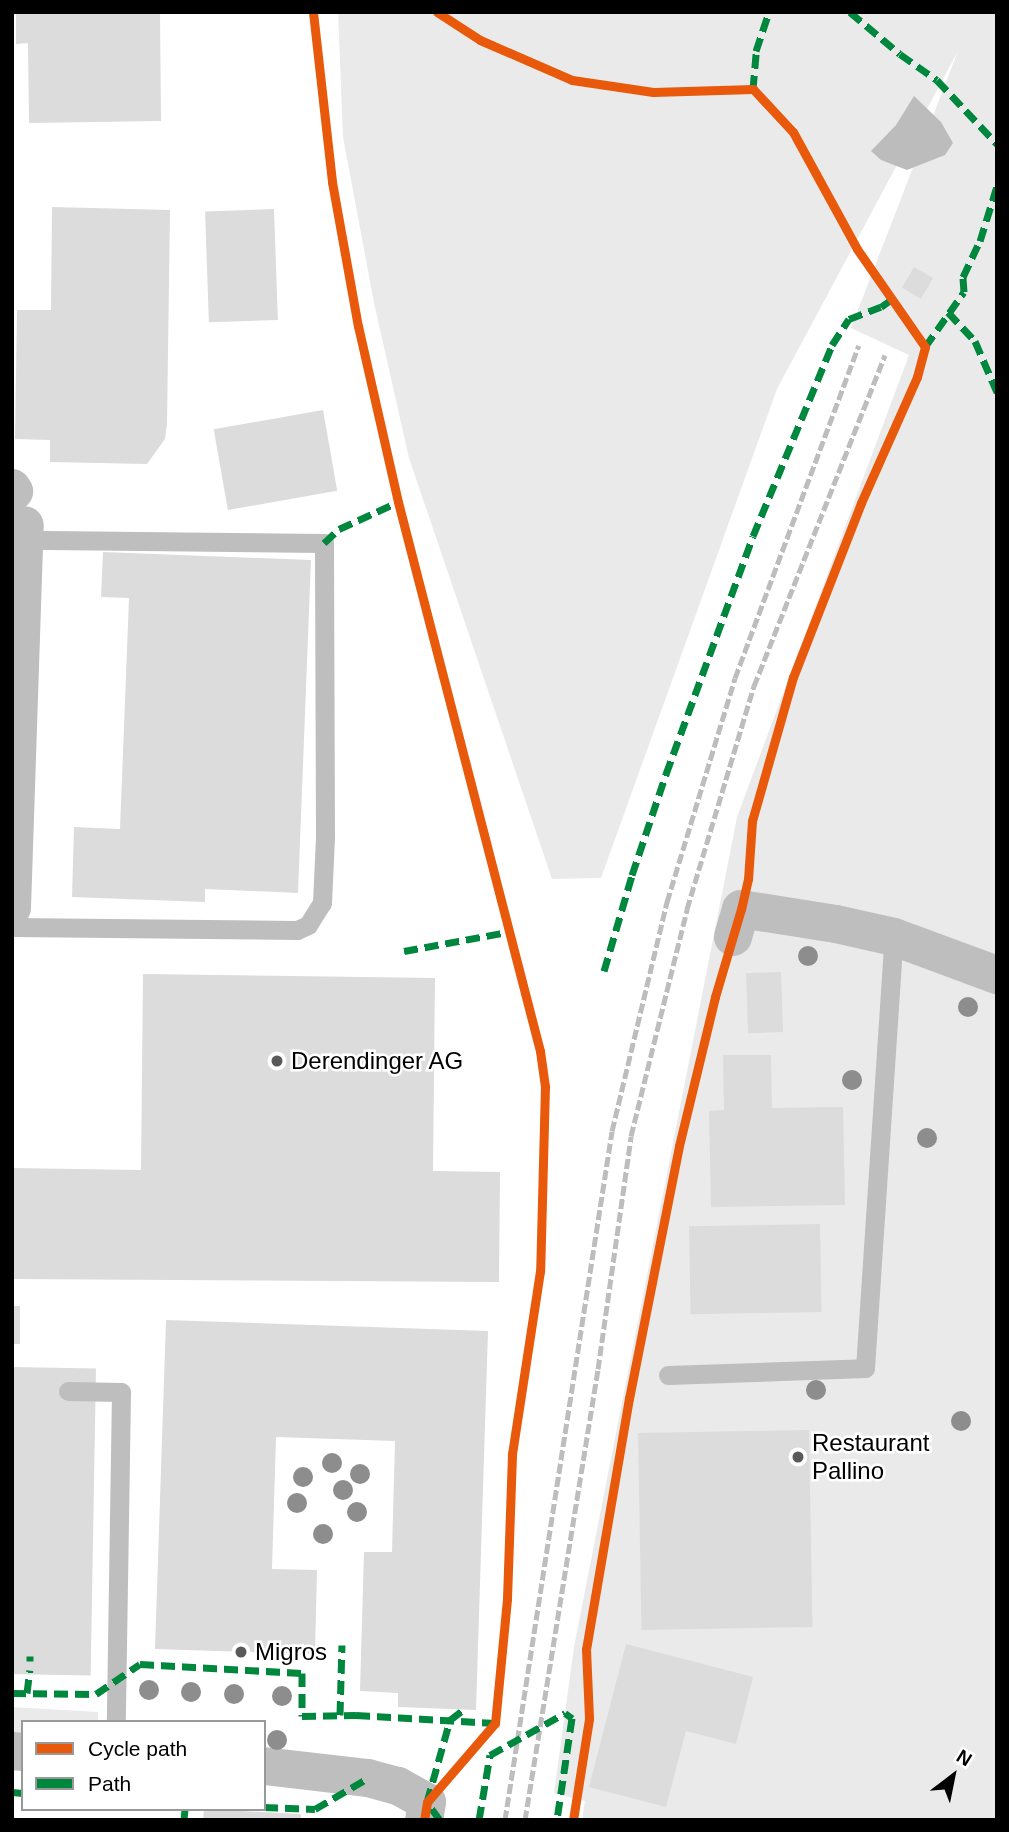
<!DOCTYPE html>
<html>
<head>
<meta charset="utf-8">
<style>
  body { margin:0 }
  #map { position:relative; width:1009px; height:1832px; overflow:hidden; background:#fff; font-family:Helvetica,sans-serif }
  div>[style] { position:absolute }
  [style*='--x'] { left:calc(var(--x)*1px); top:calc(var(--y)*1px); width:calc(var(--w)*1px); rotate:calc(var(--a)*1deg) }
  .green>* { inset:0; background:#eaeaea }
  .water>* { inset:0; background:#bcbcbc }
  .building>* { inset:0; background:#dcdcdc; transform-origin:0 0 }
  .service>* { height:19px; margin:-9.5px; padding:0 9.5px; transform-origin:9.5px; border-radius:9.5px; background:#bebebe }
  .minor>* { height:38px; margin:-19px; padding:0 19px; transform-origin:19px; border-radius:19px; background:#bebebe }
  .rail>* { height:5px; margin-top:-2.5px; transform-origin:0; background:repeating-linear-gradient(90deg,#bdbdbd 0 10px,transparent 0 13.5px) }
  .quiet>* { height:7px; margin-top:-3.5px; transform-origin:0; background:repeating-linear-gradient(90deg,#00873e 0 14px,transparent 0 21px) }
  .cycleway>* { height:9px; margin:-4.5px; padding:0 4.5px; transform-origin:4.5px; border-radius:4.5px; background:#e8590c }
  .trees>* { width:20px; height:20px; margin:-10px; border-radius:50%; background:#8d8d8d }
  .dots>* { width:19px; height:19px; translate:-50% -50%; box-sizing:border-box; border:4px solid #fff; border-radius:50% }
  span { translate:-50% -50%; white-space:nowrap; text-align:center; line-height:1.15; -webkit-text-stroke:5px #fff; paint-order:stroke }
  .poi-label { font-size:24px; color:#000 }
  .left { translate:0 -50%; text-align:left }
  .frame { position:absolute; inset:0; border:14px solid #000; pointer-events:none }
  .legend { position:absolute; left:21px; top:1720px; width:245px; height:91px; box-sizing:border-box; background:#fff; border:2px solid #999; margin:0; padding:9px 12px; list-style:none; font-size:21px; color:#000 }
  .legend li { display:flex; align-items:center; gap:14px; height:35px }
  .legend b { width:35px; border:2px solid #999 }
  .north { position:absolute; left:918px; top:1741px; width:70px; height:70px; -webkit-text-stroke:5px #fff; paint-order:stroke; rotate:32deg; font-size:19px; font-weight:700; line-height:28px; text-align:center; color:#000 }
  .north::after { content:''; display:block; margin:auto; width:24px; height:32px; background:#000; clip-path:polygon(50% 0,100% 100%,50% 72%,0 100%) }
</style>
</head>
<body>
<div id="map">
  <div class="green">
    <i style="clip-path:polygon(338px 12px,997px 12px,997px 1820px,582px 1820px,585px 1801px,554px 1793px,574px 1647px,737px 817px,909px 355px,851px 328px,958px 51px,777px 389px,601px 878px,552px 879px,409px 458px,374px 303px,343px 137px)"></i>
    <i style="clip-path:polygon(12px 1707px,98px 1712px,98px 1722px,23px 1722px,23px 1735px,12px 1734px)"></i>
  </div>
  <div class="water">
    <i style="clip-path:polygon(914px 96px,941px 122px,953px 143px,945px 155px,907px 170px,881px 160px,871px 151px,896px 125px)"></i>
  </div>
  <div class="building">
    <i style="clip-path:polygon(16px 12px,160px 12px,161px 121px,29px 123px,28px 43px,16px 44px)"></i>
    <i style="clip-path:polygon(52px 207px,170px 210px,167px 424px,165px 439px,147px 464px,50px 462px,50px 440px,15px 439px,17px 310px,51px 310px)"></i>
    <i style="left:274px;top:209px;width:111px;height:69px;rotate:88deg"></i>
    <i style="left:914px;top:267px;width:22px;height:24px;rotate:30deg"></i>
    <i style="left:323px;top:410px;width:82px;height:111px;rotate:80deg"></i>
    <i style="clip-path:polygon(103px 552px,311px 560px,298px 893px,205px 889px,205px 902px,72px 897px,74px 827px,120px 829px,129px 598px,101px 597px)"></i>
    <i style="left:781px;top:972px;width:60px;height:35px;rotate:88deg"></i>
    <i style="clip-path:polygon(143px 974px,435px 978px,433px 1171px,500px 1172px,499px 1282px,12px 1279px,12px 1168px,141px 1170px)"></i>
    <i style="clip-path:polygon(723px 1055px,771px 1055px,772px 1108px,843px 1107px,845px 1205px,711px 1207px,709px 1111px,724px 1110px)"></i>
    <i style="left:820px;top:1224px;width:88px;height:131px;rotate:89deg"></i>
    <i style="left:12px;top:1306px;width:8px;height:38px"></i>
    <i style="clip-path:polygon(166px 1320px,488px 1331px,476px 1710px,398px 1707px,398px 1693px,360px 1691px,364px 1552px,392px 1552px,395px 1441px,276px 1437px,272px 1569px,317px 1570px,315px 1654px,155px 1649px)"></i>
    <i style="left:12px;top:1367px;width:84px;height:307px;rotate:1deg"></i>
    <i style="left:809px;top:1430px;width:197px;height:171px;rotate:89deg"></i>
    <i style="clip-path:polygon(626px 1644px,753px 1677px,736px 1744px,686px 1731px,666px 1807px,589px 1787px)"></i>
    <i style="clip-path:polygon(204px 1809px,301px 1814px,301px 1820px,203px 1820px)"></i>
  </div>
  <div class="service">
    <i style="--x:12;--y:927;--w:285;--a:0.6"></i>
    <i style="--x:297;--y:930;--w:12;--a:-24"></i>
    <i style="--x:308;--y:925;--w:26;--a:-58"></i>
    <i style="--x:322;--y:903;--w:66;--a:-87.4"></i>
    <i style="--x:325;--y:837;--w:294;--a:-90.2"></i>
    <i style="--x:324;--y:543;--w:300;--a:-179.4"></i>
    <i style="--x:668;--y:1375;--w:197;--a:-2"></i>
    <i style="--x:865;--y:1368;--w:432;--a:-86.2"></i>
    <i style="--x:68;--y:1391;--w:53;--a:1.1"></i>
    <i style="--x:121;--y:1392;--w:330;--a:90.9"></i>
  </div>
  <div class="minor">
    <i style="--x:12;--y:488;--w:4;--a:56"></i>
    <i style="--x:12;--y:908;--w:383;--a:-88.1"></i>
    <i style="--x:733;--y:937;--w:29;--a:-74"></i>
    <i style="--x:741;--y:909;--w:96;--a:9"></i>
    <i style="--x:836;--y:924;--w:59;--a:12.6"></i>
    <i style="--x:894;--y:937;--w:110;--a:20.3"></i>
    <i style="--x:12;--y:1751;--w:11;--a:5"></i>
    <i style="--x:264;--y:1766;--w:105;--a:6.6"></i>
    <i style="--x:368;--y:1778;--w:31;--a:15"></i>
    <i style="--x:398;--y:1786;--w:33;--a:29"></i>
    <i style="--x:427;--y:1802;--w:18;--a:99"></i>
  </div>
  <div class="rail">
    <i style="--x:505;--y:1820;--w:697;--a:-81.17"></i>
    <i style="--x:612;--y:1131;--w:236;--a:-76.5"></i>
    <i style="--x:667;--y:902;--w:234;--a:-73.1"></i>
    <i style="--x:735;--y:678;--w:355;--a:-69.6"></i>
    <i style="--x:525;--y:1820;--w:457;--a:-80.8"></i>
    <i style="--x:598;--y:1369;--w:235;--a:-81.9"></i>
    <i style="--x:631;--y:1136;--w:234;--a:-76.1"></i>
    <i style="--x:687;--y:909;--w:233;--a:-73.3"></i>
    <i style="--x:754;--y:686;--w:356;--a:-68.4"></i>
  </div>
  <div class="quiet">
    <i style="--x:850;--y:12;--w:65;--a:40"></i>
    <i style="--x:900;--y:54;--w:45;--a:35.1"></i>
    <i style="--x:937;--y:80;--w:88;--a:46.8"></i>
    <i style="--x:753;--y:89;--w:38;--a:-85"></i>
    <i style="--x:756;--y:51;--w:41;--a:-71.6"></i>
    <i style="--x:948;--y:312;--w:40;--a:47"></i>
    <i style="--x:975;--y:341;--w:56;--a:66.7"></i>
    <i style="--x:925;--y:347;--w:67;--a:-54.7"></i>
    <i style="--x:964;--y:292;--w:15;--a:-94"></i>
    <i style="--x:963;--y:277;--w:40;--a:-65"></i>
    <i style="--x:980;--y:241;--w:58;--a:-72.8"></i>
    <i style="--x:324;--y:543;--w:21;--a:-43"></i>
    <i style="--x:339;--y:529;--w:65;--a:-24.6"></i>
    <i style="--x:404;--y:951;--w:106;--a:-10.4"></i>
    <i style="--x:604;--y:971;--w:100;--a:-73.7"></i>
    <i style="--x:632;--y:875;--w:107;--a:-71.4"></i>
    <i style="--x:666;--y:774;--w:253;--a:-69.9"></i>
    <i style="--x:753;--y:536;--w:207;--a:-67.5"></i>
    <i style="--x:832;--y:345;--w:31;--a:-57"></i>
    <i style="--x:849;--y:319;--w:34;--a:-21"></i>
    <i style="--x:881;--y:307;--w:14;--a:-36"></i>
    <i style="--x:30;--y:1661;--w:5;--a:-90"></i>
    <i style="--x:12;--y:1693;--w:84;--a:0.7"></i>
    <i style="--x:96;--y:1694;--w:53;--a:-34.3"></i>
    <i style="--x:140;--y:1664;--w:162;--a:3.2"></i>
    <i style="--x:302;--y:1673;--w:43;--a:90"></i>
    <i style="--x:302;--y:1716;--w:54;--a:-1.1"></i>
    <i style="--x:356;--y:1715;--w:139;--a:3.3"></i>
    <i style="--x:27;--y:1693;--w:23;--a:-83"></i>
    <i style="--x:340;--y:1715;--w:70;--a:-88.4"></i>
    <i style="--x:12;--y:1792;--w:11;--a:5"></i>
    <i style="--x:264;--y:1807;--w:51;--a:2.2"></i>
    <i style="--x:315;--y:1809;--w:61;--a:-30.3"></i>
    <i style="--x:184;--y:1820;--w:11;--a:-85"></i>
    <i style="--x:440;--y:1820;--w:22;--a:-126"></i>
    <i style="--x:427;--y:1802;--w:85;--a:-74.3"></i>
    <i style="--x:450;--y:1720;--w:16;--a:-38"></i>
    <i style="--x:479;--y:1820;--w:66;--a:-80.4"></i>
    <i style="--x:490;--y:1755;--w:86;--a:-29.2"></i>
    <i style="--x:565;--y:1713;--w:9;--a:36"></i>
    <i style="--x:572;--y:1718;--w:103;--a:98.4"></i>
  </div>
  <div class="cycleway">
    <i style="--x:313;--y:12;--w:171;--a:83.6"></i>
    <i style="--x:332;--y:182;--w:146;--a:79.8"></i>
    <i style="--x:358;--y:326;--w:180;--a:77.2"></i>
    <i style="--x:398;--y:502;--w:567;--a:75.5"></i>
    <i style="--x:540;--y:1051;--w:35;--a:82"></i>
    <i style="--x:545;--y:1086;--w:185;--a:91.5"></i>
    <i style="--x:540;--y:1271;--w:186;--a:98.7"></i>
    <i style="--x:512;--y:1455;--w:144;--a:92"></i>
    <i style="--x:507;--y:1599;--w:125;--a:95.5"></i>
    <i style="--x:495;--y:1723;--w:104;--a:130.7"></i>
    <i style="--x:427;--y:1802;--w:18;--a:99"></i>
    <i style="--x:437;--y:12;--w:51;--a:33.1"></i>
    <i style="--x:480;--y:40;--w:100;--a:23.5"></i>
    <i style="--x:572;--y:80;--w:82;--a:8.4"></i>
    <i style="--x:653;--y:92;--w:100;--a:-1.7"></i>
    <i style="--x:753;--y:89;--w:59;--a:47.1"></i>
    <i style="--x:793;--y:132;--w:133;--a:61.3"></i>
    <i style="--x:857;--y:249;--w:119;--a:55.2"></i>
    <i style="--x:925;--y:347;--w:31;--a:105"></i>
    <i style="--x:917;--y:377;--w:138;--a:114"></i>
    <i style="--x:861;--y:503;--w:187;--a:111.3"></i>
    <i style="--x:793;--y:677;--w:150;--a:105.9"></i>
    <i style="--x:752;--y:821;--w:58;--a:93.9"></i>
    <i style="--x:748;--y:879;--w:31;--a:103"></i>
    <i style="--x:741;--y:909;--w:92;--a:106.5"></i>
    <i style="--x:715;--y:997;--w:153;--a:103.6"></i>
    <i style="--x:679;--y:1146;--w:257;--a:101.2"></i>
    <i style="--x:629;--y:1398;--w:255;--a:99.7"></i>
    <i style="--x:586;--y:1649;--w:70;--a:87.5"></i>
    <i style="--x:589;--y:1719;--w:102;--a:99"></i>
  </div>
  <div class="trees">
    <i style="left:808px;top:956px"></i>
    <i style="left:968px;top:1007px"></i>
    <i style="left:852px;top:1080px"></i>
    <i style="left:927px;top:1138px"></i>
    <i style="left:816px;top:1390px"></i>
    <i style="left:961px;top:1421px"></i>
    <i style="left:332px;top:1463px"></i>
    <i style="left:360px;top:1474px"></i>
    <i style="left:303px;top:1477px"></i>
    <i style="left:343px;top:1490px"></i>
    <i style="left:297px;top:1503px"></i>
    <i style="left:357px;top:1512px"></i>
    <i style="left:323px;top:1534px"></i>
    <i style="left:149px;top:1690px"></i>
    <i style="left:191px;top:1692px"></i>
    <i style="left:234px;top:1694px"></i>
    <i style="left:282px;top:1696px"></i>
    <i style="left:277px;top:1740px"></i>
  </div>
  <div class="dots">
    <i style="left:277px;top:1061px;background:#595959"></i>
    <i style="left:798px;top:1457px;background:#595959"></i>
    <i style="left:241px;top:1652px;background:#595959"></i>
  </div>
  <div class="poi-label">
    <span class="left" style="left:291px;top:1061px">Derendinger AG</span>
    <span class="left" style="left:812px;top:1457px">Restaurant<br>Pallino</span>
    <span class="left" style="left:255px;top:1652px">Migros</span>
  </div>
  <div class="frame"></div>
  <ul class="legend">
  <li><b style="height:9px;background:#e8590c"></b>Cycle path</li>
  <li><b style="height:9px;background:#00873e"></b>Path</li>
  </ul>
  <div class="north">N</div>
</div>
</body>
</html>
